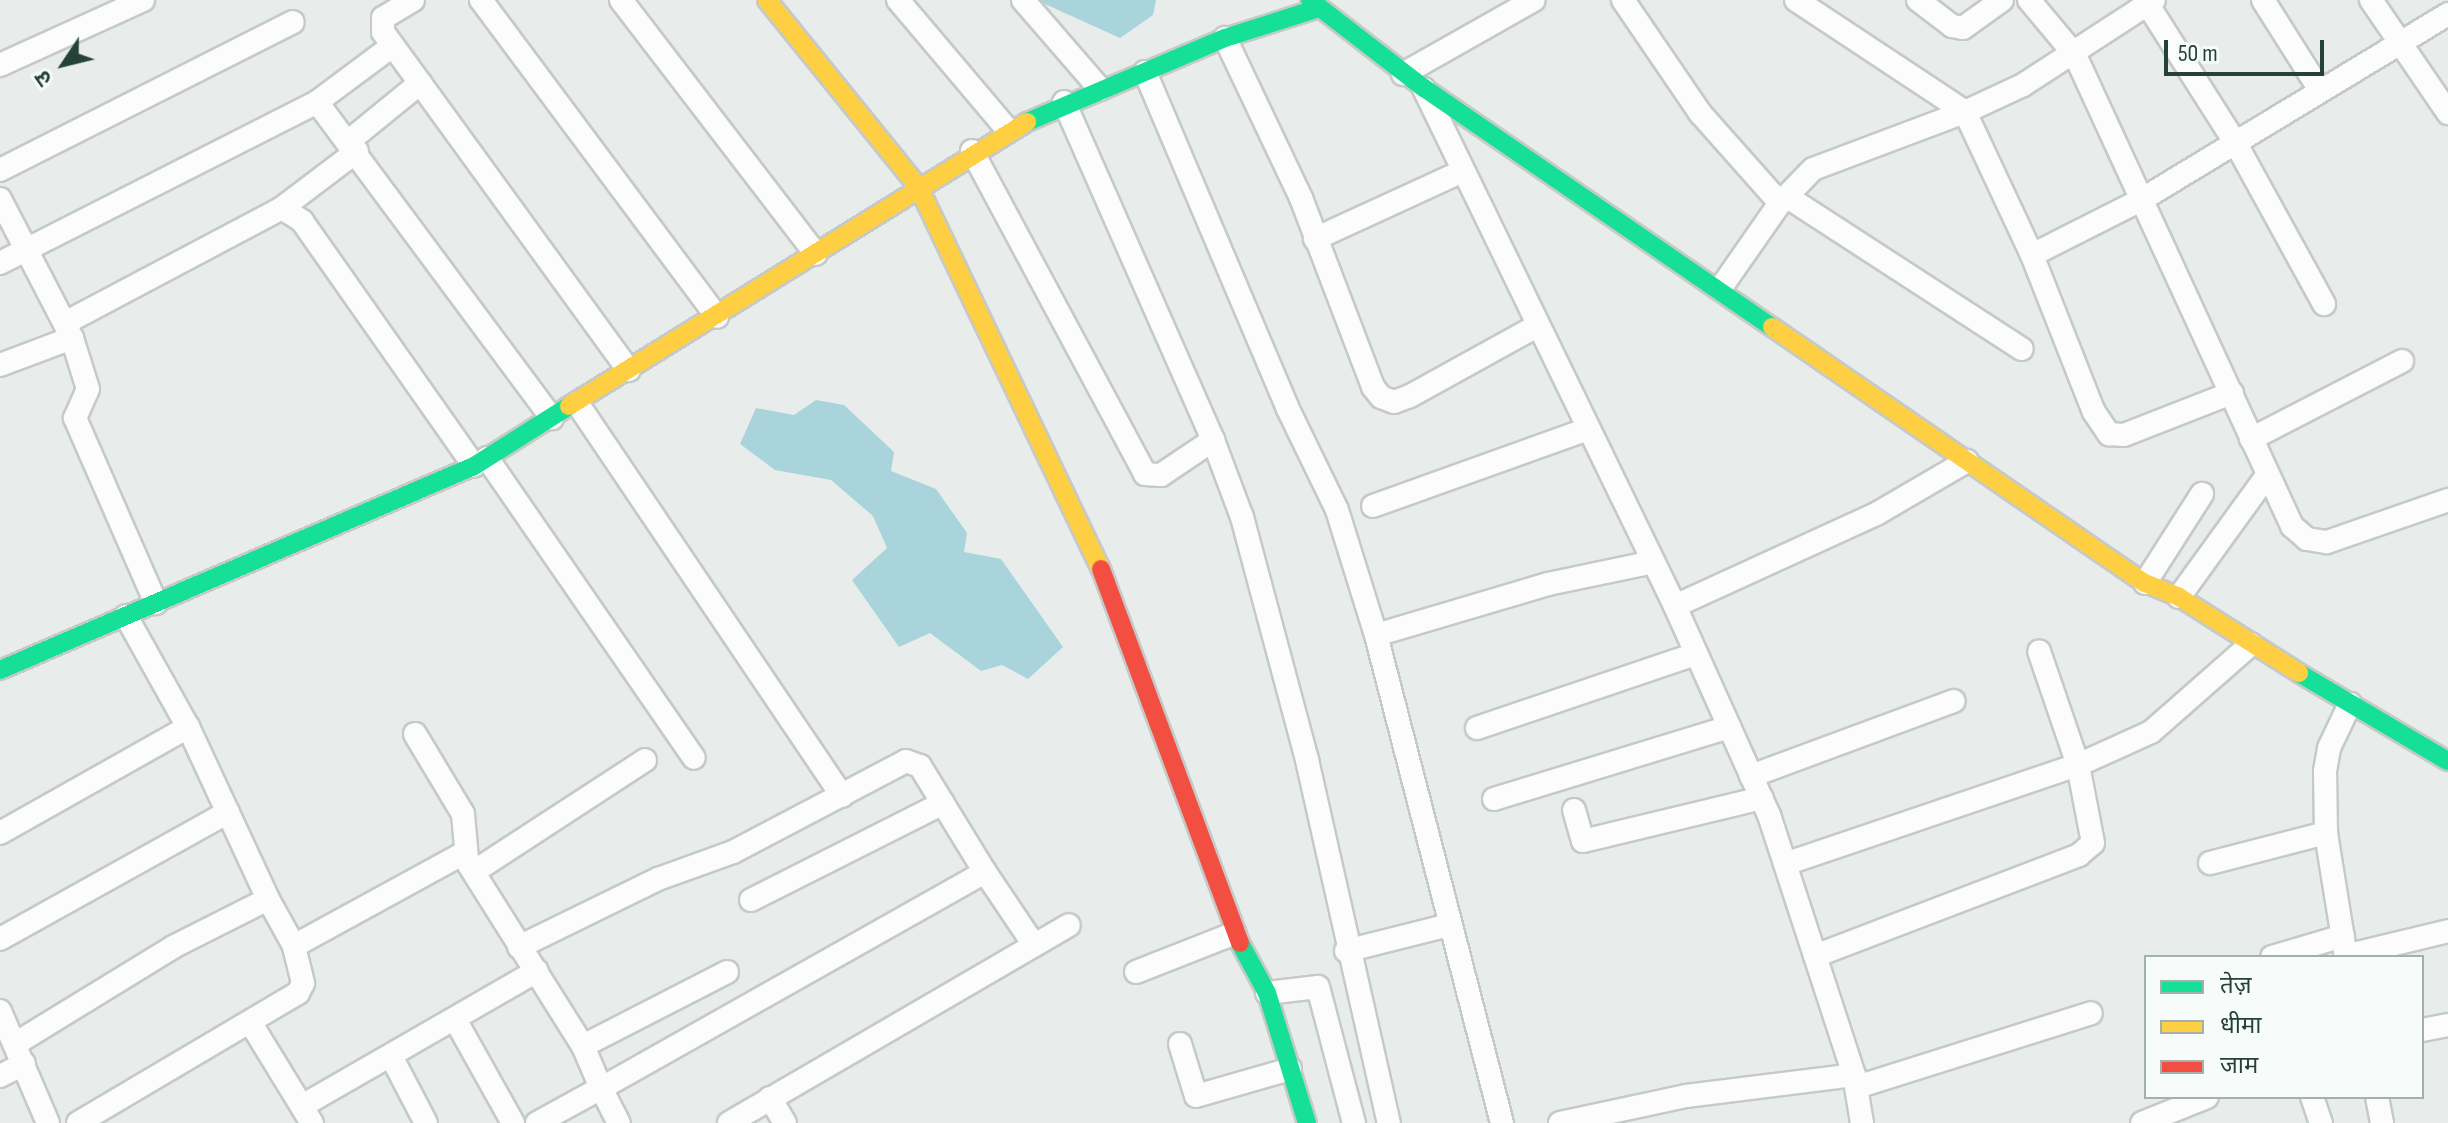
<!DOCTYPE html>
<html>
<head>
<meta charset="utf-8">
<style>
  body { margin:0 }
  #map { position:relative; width:2448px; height:1123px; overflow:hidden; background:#e8edeb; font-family:"Sofia Sans Condensed","Noto Sans Devanagari",sans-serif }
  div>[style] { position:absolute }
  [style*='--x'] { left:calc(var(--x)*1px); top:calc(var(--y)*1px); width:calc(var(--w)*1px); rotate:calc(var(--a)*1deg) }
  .water>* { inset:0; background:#a9d4db }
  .roads { filter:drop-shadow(2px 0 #c5cac8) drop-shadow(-2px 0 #c5cac8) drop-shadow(0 2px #c5cac8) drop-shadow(0 -2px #c5cac8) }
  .street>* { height:22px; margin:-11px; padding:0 11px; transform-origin:11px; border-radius:11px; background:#fcfcfc }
  .fast>* { height:18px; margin:-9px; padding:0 9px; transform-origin:9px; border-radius:9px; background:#16e098 }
  .slow>* { height:18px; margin:-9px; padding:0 9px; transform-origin:9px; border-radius:9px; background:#ffcf43 }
  .jam>* { height:18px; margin:-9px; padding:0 9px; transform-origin:9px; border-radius:9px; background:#f24e42 }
  span { translate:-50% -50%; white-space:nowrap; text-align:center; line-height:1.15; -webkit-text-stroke:6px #f7fbf9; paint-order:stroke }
  .legend { position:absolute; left:2144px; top:955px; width:280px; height:144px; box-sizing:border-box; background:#f7fbf9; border:2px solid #a3b1ad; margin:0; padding:10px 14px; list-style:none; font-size:24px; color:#24423a }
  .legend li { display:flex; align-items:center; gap:16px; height:40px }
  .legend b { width:40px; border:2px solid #a3b1ad }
  .north { position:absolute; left:24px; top:24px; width:80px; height:80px; -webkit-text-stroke:6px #f7fbf9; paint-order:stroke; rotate:235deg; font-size:22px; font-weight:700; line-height:32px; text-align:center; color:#24423a }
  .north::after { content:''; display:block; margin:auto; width:28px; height:36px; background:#24423a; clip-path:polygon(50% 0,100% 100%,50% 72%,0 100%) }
  .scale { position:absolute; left:2164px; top:40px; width:160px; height:36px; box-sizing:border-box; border:4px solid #24423a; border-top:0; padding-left:10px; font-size:24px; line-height:28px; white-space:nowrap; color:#24423a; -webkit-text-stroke:6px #f7fbf9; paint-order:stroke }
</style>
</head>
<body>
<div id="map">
  <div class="water">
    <i style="clip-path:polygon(1036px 0,1156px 0,1153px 15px,1120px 38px)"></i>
    <i style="clip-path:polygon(816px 400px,844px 405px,894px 452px,891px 471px,936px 489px,967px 533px,964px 552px,1001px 559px,1063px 647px,1028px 679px,1002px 665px,981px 671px,930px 633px,899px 647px,852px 580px,887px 548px,873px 516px,831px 480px,775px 470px,740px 444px,756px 408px,794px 415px)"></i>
  </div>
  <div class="roads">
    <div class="street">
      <i style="--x:413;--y:0;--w:35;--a:149"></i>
      <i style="--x:383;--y:18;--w:14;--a:90"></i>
      <i style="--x:383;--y:32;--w:418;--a:54"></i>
      <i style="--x:481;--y:0;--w:395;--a:53.3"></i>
      <i style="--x:621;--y:0;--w:320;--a:52.5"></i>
      <i style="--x:898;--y:0;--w:170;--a:49.8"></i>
      <i style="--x:1023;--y:0;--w:118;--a:49.1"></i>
      <i style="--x:1623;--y:0;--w:137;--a:55.7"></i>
      <i style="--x:1700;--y:113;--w:120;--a:48.4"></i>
      <i style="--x:1796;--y:0;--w:203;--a:33.5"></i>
      <i style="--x:1965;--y:112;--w:158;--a:64.9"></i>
      <i style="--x:2032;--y:255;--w:169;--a:68.5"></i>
      <i style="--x:2094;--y:412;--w:27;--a:56"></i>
      <i style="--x:2109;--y:434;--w:15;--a:4"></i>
      <i style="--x:2124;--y:435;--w:116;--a:-21.3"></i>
      <i style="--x:1918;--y:0;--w:43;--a:37.4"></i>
      <i style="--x:1952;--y:26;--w:11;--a:10"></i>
      <i style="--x:1963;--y:28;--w:48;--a:-35.7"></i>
      <i style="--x:2029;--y:0;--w:72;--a:50.1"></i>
      <i style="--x:2075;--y:55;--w:519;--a:65.26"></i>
      <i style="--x:2292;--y:526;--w:20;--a:41"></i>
      <i style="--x:2307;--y:539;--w:20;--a:9"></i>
      <i style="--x:2327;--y:542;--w:128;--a:-19.1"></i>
      <i style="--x:2263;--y:0;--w:107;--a:57.7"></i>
      <i style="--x:2371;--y:0;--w:137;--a:55.7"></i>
      <i style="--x:2148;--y:5;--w:162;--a:57.6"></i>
      <i style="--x:2235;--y:142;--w:185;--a:61.2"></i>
      <i style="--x:1225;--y:38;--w:177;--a:64.6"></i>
      <i style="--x:1301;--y:198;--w:202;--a:69.1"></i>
      <i style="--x:1373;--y:387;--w:13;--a:51"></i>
      <i style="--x:1381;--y:397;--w:14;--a:21"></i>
      <i style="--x:1394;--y:402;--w:17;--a:-21"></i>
      <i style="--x:1410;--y:396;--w:145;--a:-28.9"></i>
      <i style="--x:0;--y:65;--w:157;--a:-24.4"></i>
      <i style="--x:1145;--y:72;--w:364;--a:67"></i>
      <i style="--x:1287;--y:407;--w:114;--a:64.1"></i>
      <i style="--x:1337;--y:510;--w:131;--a:72.7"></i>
      <i style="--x:1376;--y:635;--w:504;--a:75.52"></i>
      <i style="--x:1403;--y:74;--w:150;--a:-29.5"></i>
      <i style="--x:1424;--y:89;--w:575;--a:64.1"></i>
      <i style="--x:1675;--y:606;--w:229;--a:65.8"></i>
      <i style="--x:1769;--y:815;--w:274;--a:71.9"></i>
      <i style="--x:1854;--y:1075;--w:49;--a:80.5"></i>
      <i style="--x:317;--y:102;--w:94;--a:-36.7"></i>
      <i style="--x:1064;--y:102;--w:369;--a:66.2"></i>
      <i style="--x:1213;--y:440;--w:82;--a:69.4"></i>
      <i style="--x:1242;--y:517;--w:252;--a:75"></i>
      <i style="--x:1307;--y:760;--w:372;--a:77.3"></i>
      <i style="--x:349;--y:141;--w:92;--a:-39.2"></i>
      <i style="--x:972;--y:151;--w:366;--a:61.8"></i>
      <i style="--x:1145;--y:474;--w:16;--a:4"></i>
      <i style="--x:1161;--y:475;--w:63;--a:-33.9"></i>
      <i style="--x:0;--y:170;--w:328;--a:-26.8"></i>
      <i style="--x:1786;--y:196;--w:281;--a:33"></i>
      <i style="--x:0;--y:199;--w:157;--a:62.6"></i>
      <i style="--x:72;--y:338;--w:53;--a:72.6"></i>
      <i style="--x:88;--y:389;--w:32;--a:114"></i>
      <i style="--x:75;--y:418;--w:202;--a:66.4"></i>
      <i style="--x:282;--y:208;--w:94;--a:-37.2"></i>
      <i style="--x:1315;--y:239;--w:161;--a:-24.7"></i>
      <i style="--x:2032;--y:255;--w:122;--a:-26.8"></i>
      <i style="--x:2141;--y:200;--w:359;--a:-31.2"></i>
      <i style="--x:0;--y:263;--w:356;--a:-26.9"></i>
      <i style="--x:317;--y:102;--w:394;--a:53.4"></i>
      <i style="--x:1720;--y:289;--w:105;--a:-55.1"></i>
      <i style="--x:1780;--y:203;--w:47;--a:-45.9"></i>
      <i style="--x:1813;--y:169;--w:162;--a:-20.6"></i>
      <i style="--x:1965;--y:112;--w:64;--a:-25"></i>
      <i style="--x:2023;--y:85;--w:156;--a:-33"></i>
      <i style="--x:65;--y:323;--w:246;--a:-27.9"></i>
      <i style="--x:282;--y:208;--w:24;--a:33"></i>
      <i style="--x:302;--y:221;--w:299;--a:54.9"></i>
      <i style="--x:0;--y:365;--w:77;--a:-20.6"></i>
      <i style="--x:577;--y:403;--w:474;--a:56"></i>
      <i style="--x:2251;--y:439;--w:170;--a:-27.3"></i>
      <i style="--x:487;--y:458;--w:364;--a:55.4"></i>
      <i style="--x:1373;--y:506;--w:228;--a:-19.7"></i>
      <i style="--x:2145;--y:583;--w:106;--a:-57.4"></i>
      <i style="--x:2179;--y:597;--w:148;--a:-54.1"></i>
      <i style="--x:1675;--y:606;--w:223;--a:-24.6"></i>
      <i style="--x:1878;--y:513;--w:103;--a:-30.3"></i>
      <i style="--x:1376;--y:635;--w:179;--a:-16.5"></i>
      <i style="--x:1548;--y:584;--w:107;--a:-11.8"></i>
      <i style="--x:1477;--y:728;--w:231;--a:-18.7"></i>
      <i style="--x:415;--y:734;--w:93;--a:59"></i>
      <i style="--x:463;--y:814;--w:45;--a:84.9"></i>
      <i style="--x:1751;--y:776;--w:216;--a:-20.3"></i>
      <i style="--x:1494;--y:799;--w:246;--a:-17"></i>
      <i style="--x:1574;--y:810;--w:32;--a:74"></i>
      <i style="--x:1583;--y:841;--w:184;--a:-13.5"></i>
      <i style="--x:0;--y:833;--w:216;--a:-29.4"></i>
      <i style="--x:2210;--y:863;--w:120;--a:-14.5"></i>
      <i style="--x:1785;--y:864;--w:309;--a:-18.7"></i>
      <i style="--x:2078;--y:765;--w:80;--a:-24.3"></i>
      <i style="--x:2151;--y:732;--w:133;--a:-41.3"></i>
      <i style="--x:475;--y:871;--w:203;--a:-33.1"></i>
      <i style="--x:985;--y:872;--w:88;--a:56.1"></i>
      <i style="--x:268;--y:899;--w:54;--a:61"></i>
      <i style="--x:294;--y:946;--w:192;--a:-28.7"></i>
      <i style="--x:462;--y:854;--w:227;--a:57.8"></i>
      <i style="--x:583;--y:1046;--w:46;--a:66.8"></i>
      <i style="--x:601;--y:1088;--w:73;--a:151.3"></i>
      <i style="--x:751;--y:900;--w:215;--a:-26.8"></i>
      <i style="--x:0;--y:939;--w:261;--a:-29.1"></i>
      <i style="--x:519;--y:947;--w:155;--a:-26.1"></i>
      <i style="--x:658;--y:879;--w:80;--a:-19.8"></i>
      <i style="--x:733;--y:852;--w:195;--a:-27.7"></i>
      <i style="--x:906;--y:761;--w:15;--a:20"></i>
      <i style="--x:920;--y:766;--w:124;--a:58.5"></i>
      <i style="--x:985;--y:872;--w:441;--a:150.6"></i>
      <i style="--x:601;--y:1088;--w:39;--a:63"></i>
      <i style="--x:1346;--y:951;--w:106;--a:-14.2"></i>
      <i style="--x:1815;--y:956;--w:283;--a:-20.9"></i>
      <i style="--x:2079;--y:855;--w:18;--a:-41"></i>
      <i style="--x:2093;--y:843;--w:79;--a:-100.9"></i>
      <i style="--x:2078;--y:765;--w:120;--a:-108.9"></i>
      <i style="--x:2345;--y:956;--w:106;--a:-13.6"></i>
      <i style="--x:2272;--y:957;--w:74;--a:-16.5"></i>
      <i style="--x:2346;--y:957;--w:126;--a:-99.2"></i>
      <i style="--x:2326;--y:833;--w:62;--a:-90.9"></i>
      <i style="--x:2325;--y:771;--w:23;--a:-80"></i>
      <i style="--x:2329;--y:748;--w:49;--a:-64.5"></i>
      <i style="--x:1136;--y:972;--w:106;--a:-21.5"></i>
      <i style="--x:1267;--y:993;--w:51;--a:-6.7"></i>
      <i style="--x:1318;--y:987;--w:141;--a:75.2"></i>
      <i style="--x:0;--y:1011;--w:122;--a:66.8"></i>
      <i style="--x:456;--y:1021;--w:117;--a:60.8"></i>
      <i style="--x:250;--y:1022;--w:119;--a:58.5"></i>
      <i style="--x:2422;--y:1030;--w:26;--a:-11"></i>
      <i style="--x:15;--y:1044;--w:185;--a:-31.5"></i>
      <i style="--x:173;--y:947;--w:106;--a:-26.8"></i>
      <i style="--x:268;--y:899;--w:190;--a:-114.9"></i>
      <i style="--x:188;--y:727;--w:127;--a:-119.2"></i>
      <i style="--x:1180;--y:1044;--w:54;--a:72.9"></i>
      <i style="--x:1196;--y:1096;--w:98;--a:-16"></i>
      <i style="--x:583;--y:1046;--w:162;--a:-27.2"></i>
      <i style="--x:392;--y:1058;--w:73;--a:62.4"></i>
      <i style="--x:0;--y:1076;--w:27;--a:-27"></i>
      <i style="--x:1857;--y:1087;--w:245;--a:-17.5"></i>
      <i style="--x:2312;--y:1097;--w:28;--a:71"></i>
      <i style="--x:2377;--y:1097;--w:26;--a:79"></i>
      <i style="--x:770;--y:1098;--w:29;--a:59"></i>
      <i style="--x:302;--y:1106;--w:271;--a:-29.9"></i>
      <i style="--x:78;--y:1123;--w:256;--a:-30.6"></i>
      <i style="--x:298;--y:993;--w:11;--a:-63"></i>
      <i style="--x:303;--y:983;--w:38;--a:-104"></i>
      <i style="--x:729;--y:1123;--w:393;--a:-30.2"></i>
      <i style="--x:1560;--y:1123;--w:129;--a:-12.1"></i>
      <i style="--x:1686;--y:1096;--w:169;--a:-7.1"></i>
      <i style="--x:2142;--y:1123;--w:70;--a:-21.8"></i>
    </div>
    <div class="fast">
      <i style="--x:1310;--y:0;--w:144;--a:37.7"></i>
      <i style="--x:1424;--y:88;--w:422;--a:34.5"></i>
      <i style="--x:1027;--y:122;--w:215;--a:-23"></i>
      <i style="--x:1225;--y:38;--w:99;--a:-17.7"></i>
      <i style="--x:0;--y:670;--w:516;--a:-23.29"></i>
      <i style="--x:474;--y:466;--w:112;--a:-32.3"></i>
      <i style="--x:2299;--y:673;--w:173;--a:30.6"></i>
      <i style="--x:1240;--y:943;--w:57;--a:61.6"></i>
      <i style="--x:1267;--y:993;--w:136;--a:72.9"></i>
    </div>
    <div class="slow">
      <i style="--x:767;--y:0;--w:242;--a:51"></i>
      <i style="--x:919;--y:188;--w:422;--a:64.5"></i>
      <i style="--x:1772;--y:327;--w:452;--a:34.5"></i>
      <i style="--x:2145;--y:583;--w:37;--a:22"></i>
      <i style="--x:2179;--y:597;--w:142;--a:32.3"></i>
      <i style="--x:569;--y:406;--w:539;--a:-31.8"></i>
    </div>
    <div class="jam">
      <i style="--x:1101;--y:569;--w:399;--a:69.6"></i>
    </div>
  </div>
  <ul class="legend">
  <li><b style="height:10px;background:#16e098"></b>तेज़</li>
  <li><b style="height:10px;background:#ffcf43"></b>धीमा</li>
  <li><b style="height:10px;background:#f24e42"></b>जाम</li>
  </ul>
  <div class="north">उ</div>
  <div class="scale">50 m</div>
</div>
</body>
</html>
